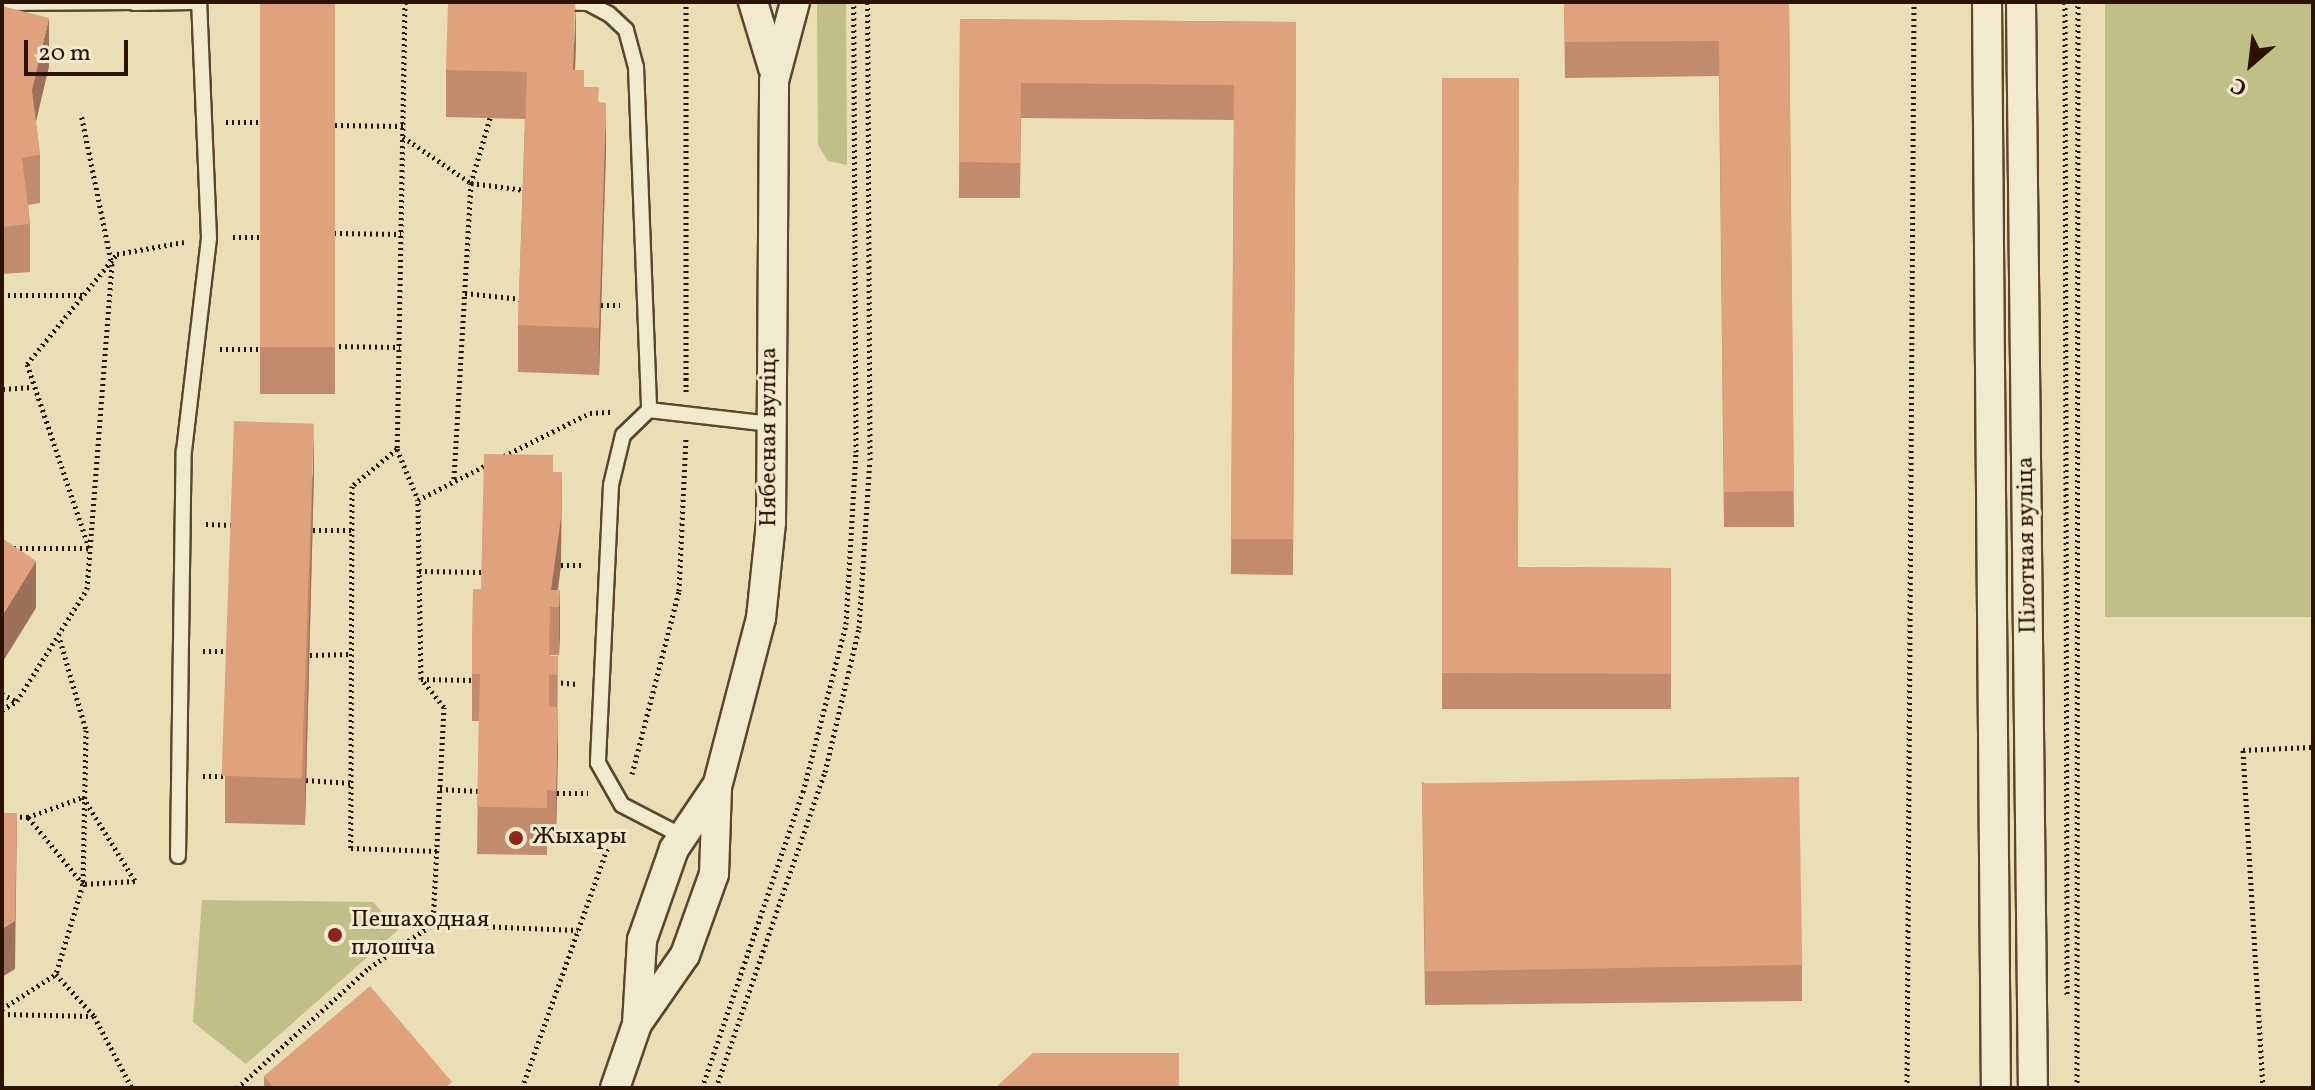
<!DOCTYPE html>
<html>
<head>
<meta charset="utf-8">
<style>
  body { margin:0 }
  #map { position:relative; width:2315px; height:1090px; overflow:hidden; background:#e9deb4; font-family:Vollkorn,serif }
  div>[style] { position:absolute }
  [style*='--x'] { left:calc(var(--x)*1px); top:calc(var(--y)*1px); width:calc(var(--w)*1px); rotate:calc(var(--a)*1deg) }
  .green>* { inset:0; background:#bfbf87; transform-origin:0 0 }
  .path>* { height:5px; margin-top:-2.5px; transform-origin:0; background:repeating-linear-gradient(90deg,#2d1200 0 2px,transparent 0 6px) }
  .roads { filter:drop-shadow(2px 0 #5c452d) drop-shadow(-2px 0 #5c452d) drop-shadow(0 2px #5c452d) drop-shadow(0 -2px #5c452d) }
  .lane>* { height:14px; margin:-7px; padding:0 7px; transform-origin:7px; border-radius:7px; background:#f1eace }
  .street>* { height:28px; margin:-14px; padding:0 14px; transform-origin:14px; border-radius:14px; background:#f1eace }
  .wall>* { inset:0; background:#c18b6c; transform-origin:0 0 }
  .shaded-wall>* { inset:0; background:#9d7158 }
  .building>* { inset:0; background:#e0a27d; transform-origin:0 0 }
  .dots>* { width:22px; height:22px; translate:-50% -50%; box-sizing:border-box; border:4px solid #f1eace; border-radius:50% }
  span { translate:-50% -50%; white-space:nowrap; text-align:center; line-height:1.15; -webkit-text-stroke:6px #f1eace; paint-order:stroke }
  .street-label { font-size:24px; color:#2d1200 }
  .poi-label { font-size:24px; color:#2d1200 }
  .left { translate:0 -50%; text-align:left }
  .frame { position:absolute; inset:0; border:4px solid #2d1200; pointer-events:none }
  .north { position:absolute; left:2211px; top:24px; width:80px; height:80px; -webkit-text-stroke:6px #f1eace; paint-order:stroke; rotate:208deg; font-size:22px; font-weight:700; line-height:32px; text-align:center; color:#2d1200 }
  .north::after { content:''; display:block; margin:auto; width:28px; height:36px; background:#2d1200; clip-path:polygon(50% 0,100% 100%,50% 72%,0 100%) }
  .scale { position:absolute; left:24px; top:40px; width:104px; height:36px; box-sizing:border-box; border:4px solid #2d1200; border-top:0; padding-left:10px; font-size:24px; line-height:28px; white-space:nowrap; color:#2d1200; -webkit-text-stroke:6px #f1eace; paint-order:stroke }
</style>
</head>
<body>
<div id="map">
  <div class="green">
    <i style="clip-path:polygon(817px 2px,846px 2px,847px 165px,828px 161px,818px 145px)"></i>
    <i style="left:2105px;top:2px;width:208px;height:615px"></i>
    <i style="clip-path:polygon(202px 900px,373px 902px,398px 930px,246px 1064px,193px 1022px)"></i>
  </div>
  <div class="path">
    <i style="--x:405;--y:2;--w:447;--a:91"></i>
    <i style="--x:397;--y:449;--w:55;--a:67.6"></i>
    <i style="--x:2065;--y:2;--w:995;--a:89.88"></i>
    <i style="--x:490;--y:118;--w:68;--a:106.3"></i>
    <i style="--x:471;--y:183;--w:54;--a:7.4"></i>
    <i style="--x:226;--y:122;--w:35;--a:0"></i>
    <i style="--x:335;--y:125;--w:68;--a:0.8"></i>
    <i style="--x:403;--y:137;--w:82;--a:34.1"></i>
    <i style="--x:471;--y:183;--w:298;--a:93.3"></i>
    <i style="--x:334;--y:233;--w:67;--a:0.9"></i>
    <i style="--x:233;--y:237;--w:26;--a:0"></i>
    <i style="--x:465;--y:293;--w:56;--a:6.1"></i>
    <i style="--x:2;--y:295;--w:84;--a:0"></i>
    <i style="--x:601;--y:305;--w:19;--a:0"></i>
    <i style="--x:333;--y:346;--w:67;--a:0.9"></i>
    <i style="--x:220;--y:349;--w:39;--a:0"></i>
    <i style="--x:3;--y:389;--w:29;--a:-4"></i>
    <i style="--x:686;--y:392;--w:390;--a:-90"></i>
    <i style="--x:397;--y:449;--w:58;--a:140.6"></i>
    <i style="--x:352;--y:486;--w:362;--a:90.2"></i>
    <i style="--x:351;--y:848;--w:86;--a:2"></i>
    <i style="--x:504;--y:456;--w:96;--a:-26.6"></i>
    <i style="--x:590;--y:413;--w:22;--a:-3"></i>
    <i style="--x:206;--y:524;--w:27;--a:2"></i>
    <i style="--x:313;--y:530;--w:39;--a:0"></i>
    <i style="--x:2;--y:548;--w:87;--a:0"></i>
    <i style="--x:89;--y:548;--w:194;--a:-108.6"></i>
    <i style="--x:27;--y:364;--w:142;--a:-50.7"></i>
    <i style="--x:117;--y:254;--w:68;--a:-10.2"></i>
    <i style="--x:561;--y:565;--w:23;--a:0"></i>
    <i style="--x:419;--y:571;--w:63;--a:0.9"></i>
    <i style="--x:60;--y:640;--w:94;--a:73.9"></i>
    <i style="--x:86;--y:730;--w:154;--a:91.1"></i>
    <i style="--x:83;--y:884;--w:94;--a:106.7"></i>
    <i style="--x:56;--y:974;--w:57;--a:47.9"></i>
    <i style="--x:94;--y:1016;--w:81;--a:62.2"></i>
    <i style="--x:203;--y:651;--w:27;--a:0"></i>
    <i style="--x:310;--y:655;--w:42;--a:-1.4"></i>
    <i style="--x:421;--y:679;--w:51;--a:1.1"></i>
    <i style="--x:555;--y:682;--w:22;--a:5"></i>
    <i style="--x:2;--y:694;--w:16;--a:27"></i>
    <i style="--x:2;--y:710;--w:17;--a:-31"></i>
    <i style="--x:17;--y:701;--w:132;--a:-58"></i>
    <i style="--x:87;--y:589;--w:324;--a:-85.6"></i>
    <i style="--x:112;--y:266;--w:155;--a:-101.5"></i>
    <i style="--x:632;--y:774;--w:189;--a:-75.6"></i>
    <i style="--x:679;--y:591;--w:153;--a:-87.4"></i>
    <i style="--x:203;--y:776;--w:23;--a:0"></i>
    <i style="--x:306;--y:780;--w:45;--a:3.8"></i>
    <i style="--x:440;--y:789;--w:38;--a:3"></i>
    <i style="--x:557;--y:793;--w:31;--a:0"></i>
    <i style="--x:2;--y:816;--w:26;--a:2"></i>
    <i style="--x:28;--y:817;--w:59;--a:-20"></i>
    <i style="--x:83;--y:797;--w:99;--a:58.2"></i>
    <i style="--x:135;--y:881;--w:52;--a:176.7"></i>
    <i style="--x:83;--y:884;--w:87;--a:-129.4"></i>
    <i style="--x:433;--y:924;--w:217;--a:-87.1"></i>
    <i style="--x:444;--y:707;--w:36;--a:-129"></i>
    <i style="--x:421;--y:679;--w:179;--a:-91"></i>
    <i style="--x:418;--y:500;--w:79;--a:-27.2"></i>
    <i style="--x:2;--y:1009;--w:64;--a:-32.9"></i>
    <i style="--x:2;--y:1014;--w:91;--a:1.3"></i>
    <i style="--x:237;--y:1088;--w:178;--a:-42.3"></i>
    <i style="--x:369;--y:968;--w:78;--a:-34.5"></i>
    <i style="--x:433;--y:924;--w:145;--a:2.4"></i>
    <i style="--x:522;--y:1088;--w:275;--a:-70.4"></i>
    <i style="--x:702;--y:1088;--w:313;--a:-71.2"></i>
    <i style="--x:803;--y:792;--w:173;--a:-75.6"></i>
    <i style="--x:846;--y:624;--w:172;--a:-86.7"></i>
    <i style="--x:856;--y:452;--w:450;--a:-90.3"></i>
    <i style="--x:716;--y:1088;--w:334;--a:-71"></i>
    <i style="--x:825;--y:772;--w:148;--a:-76.7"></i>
    <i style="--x:859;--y:628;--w:168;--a:-86.3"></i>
    <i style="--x:870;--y:460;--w:458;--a:-90.3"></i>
    <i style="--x:1907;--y:1088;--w:1086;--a:-89.63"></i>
    <i style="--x:2077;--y:1088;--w:1086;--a:-89.95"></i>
    <i style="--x:2263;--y:1088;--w:339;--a:-93.4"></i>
    <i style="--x:2243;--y:750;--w:70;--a:-2.5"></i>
  </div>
  <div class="roads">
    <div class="lane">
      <i style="--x:546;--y:2;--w:42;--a:1.4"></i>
      <i style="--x:588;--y:3;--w:24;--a:28"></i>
      <i style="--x:609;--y:14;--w:23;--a:43"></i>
      <i style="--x:626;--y:30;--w:38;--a:75"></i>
      <i style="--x:636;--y:67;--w:343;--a:87.8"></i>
      <i style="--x:649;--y:410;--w:36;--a:136"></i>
      <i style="--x:623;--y:435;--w:51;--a:103.5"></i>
      <i style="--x:611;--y:485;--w:278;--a:92.7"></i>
      <i style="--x:598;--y:763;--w:48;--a:60.3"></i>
      <i style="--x:622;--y:805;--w:68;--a:27.3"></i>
      <i style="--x:2;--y:3;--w:132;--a:-0.4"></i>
      <i style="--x:134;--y:3;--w:58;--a:-1"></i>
      <i style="--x:649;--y:410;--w:122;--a:6.6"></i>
      <i style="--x:178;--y:856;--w:405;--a:-89.2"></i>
      <i style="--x:184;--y:451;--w:214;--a:-83.3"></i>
      <i style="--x:209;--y:238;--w:236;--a:-92.4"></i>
    </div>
    <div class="street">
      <i style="--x:753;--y:2;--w:69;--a:73.1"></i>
      <i style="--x:1987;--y:2;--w:1086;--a:89.53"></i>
      <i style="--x:2021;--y:2;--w:1086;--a:89.37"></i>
      <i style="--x:637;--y:1024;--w:84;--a:-55.2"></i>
      <i style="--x:685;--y:955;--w:86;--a:-70.3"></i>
      <i style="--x:714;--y:874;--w:87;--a:-88"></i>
      <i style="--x:717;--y:787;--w:175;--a:-75.4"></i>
      <i style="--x:761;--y:618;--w:96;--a:-84"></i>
      <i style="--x:771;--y:523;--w:442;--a:-89.6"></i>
      <i style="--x:774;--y:81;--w:82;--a:-75.1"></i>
      <i style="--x:615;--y:1088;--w:68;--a:-71"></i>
      <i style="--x:637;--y:1024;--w:84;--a:-86.6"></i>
      <i style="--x:642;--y:940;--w:96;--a:-70.6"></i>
      <i style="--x:674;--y:849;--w:75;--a:-55.9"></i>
    </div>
  </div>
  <div class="wall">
    <i style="left:260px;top:2px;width:75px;height:392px"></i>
    <i style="clip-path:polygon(1564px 2px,1789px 2px,1794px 527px,1724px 527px,1719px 76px,1565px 78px)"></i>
    <i style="clip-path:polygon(2px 6px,49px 66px,36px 122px,40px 155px,40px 203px,28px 205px,30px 224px,30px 272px,2px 274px)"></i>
    <i style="clip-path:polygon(960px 19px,1296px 22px,1293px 575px,1231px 574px,1234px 120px,1021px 118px,1020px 198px,959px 198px)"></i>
    <i style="clip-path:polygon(576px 42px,575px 70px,584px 87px,599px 102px,606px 150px,599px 375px,518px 372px,518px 325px,525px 119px,446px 117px,446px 70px)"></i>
    <i style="clip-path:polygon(1442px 78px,1518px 567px,1671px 568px,1671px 709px,1442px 709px)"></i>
    <i style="clip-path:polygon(314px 471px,305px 825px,225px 823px,225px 776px)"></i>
    <i style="clip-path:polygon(553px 472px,561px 565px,558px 590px,560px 590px,559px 655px,550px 655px,550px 656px,558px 656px,556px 838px,547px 838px,547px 855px,477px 854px,479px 721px,472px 721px,472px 674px,481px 589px)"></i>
    <i style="clip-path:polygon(1422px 782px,1802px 965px,1802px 1001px,1425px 1005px)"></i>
    <i style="clip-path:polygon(264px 1076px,452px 1088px,264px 1088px)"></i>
  </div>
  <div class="shaded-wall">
    <i style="clip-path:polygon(576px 2px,576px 42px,573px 117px,573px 70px)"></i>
    <i style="clip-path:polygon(49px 18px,49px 66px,32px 137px,32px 90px)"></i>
    <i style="clip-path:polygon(606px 103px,606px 150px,599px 375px,599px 328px)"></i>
    <i style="clip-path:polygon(3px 341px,3px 389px,2px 410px,2px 363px)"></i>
    <i style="clip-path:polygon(314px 424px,314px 471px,305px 825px,305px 778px)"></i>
    <i style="clip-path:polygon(562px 472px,561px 565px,555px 607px,551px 590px)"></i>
    <i style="clip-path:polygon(36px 561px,36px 608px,2px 663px,2px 616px)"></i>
    <i style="clip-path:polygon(560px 590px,560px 637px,559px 655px,559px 607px)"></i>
    <i style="clip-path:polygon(558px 707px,558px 754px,556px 838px,556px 791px)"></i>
    <i style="clip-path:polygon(17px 813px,15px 969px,2px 977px,2px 929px)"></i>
  </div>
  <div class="building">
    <i style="left:260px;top:2px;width:75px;height:345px"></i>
    <i style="clip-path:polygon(448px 2px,575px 2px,573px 70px,584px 70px,584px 87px,599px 87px,598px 102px,606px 103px,599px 328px,518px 325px,527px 72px,446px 70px)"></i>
    <i style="clip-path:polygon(1564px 2px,1789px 2px,1794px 491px,1724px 492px,1719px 41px,1565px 42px)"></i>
    <i style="clip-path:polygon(2px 6px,49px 18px,32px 90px,40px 155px,22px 158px,30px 224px,2px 227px)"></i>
    <i style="clip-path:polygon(960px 19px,1296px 22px,1293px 539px,1231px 539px,1234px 85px,1021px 83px,1020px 163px,959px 162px)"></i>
    <i style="clip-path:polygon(1442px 78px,1519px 78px,1518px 567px,1671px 568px,1671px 674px,1442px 673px)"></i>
    <i style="left:234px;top:421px;width:80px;height:355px;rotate:2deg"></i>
    <i style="clip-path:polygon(484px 454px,553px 455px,553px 472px,562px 472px,561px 518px,551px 590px,560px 590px,559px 607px,550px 607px,549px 656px,558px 656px,558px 675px,549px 674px,549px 706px,558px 707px,556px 791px,547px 790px,547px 808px,477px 807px,480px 674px,472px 674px,472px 633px,473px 589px,481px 589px)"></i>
    <i style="clip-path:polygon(2px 538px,36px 561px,2px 616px)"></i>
    <i style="left:1799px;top:777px;width:188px;height:377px;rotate:89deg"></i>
    <i style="clip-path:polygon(2px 813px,17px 813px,15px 921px,2px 929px)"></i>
    <i style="clip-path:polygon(370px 986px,452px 1082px,445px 1088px,274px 1088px,264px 1076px)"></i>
    <i style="clip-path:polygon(1033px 1053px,1179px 1053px,1179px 1088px,995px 1088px)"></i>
  </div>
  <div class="dots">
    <i style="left:516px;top:838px;background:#8f2418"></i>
    <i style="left:335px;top:935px;background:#8f2418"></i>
  </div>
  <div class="street-label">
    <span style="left:770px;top:437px;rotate:-90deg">Нябесная вуліца</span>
    <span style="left:2028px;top:545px;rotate:-91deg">Пілотная вуліца</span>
  </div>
  <div class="poi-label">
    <span class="left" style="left:532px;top:838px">Жыхары</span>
    <span class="left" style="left:351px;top:935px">Пешаходная<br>плошча</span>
  </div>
  <div class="frame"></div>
  <div class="north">С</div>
  <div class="scale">20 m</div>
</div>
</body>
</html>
